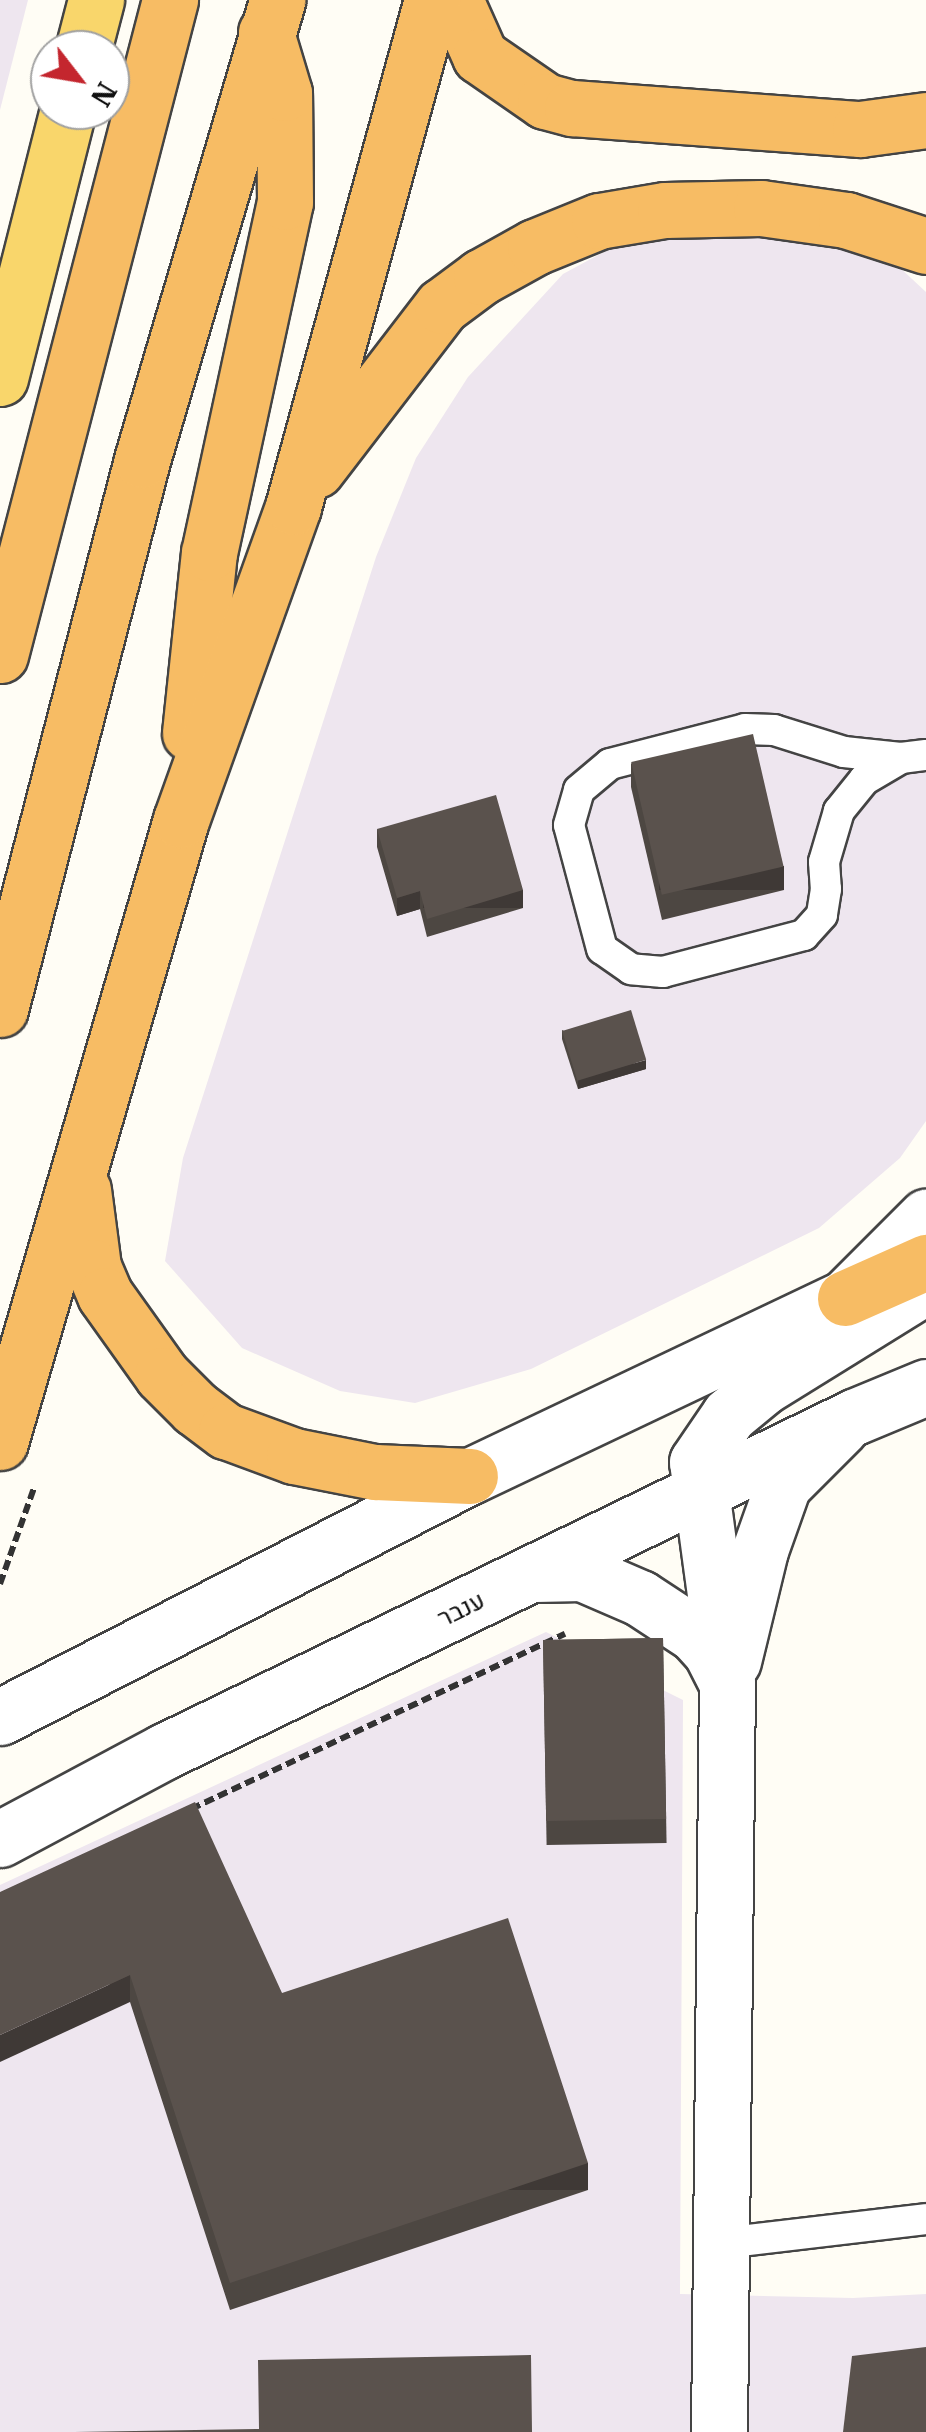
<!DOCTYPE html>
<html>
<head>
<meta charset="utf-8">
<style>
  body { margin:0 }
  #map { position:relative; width:926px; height:2432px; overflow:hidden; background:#fffdf5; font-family:"IBM Plex Serif",Heebo,serif }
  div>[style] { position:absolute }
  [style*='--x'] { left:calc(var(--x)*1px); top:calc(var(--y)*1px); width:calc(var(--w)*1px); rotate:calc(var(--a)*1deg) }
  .industrial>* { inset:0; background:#eee6ef }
  .path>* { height:6px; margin-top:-3px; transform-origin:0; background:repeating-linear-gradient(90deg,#333 0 10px,transparent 0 15px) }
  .roads { filter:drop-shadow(2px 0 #444) drop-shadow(-2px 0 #444) drop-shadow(0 2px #444) drop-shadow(0 -2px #444) }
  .service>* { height:30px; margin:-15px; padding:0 15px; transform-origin:15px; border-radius:15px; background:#fff }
  .minor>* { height:55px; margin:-27.5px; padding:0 27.5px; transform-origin:27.5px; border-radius:27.5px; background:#fff }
  .tertiary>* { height:55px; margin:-27.5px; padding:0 27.5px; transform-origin:27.5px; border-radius:27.5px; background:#fff }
  .primary>* { height:55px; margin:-27.5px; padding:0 27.5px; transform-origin:27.5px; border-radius:27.5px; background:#f9d66b }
  .trunk>* { height:55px; margin:-27.5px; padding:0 27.5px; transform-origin:27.5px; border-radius:27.5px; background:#f7bc64 }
  .wall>* { inset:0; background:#4d4742; transform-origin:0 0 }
  .shaded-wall>* { inset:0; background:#3f3936; transform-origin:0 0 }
  .building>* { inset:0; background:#5a524d; transform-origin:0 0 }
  span { translate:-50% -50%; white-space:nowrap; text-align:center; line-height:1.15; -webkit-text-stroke:10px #fff; paint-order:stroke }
  .street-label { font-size:25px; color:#111 }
  .north { position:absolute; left:30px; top:30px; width:100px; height:100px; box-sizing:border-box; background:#fff; border:2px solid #a0a0a0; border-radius:50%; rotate:121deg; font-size:28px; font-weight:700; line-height:40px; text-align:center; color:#111 }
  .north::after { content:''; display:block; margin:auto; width:35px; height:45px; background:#c4262e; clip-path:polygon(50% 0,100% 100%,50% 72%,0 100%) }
</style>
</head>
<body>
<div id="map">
  <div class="industrial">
    <i style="clip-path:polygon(0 0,28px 0,0 110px)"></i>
    <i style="clip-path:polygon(688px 226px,883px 252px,926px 292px,926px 1121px,900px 1158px,819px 1228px,531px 1369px,415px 1403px,340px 1391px,242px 1348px,165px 1261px,183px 1158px,376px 557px,416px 458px,468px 377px,563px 274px,613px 247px)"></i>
    <i style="clip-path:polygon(546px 1632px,683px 1700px,680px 2294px,853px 2298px,926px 2294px,926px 2432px,0 2432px,0 1885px)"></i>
  </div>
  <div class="path">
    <i style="--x:0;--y:1584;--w:102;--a:-70.5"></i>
    <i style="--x:191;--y:1809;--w:413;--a:-25.1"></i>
  </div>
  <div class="roads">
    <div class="service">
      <i style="--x:901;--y:758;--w:43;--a:149.3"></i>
      <i style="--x:864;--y:780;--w:40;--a:129"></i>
      <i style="--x:839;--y:811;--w:53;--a:106.4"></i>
      <i style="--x:824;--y:862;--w:27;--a:86"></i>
      <i style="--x:826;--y:889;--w:26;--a:99"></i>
      <i style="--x:822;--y:915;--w:27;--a:132"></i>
      <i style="--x:804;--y:935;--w:146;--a:165.3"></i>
      <i style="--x:663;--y:972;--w:32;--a:-175"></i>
      <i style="--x:631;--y:969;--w:35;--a:-145"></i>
      <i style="--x:602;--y:949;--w:128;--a:-104.9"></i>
      <i style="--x:569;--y:825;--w:36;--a:-74"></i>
      <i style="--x:579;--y:790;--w:40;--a:-40"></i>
      <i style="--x:610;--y:764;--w:139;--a:-14.5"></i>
      <i style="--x:745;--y:729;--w:29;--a:2"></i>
      <i style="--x:774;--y:730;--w:73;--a:17.4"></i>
      <i style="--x:844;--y:752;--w:57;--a:6"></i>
      <i style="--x:901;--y:758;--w:25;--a:-7"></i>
      <i style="--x:723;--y:2243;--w:204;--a:-6.7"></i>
    </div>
    <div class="minor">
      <i style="--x:733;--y:1661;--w:114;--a:-76.3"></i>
      <i style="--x:760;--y:1550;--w:69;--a:-70.5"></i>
      <i style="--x:783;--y:1485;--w:81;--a:-45"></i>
      <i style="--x:719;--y:2432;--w:749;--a:-89.39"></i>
      <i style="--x:727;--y:1683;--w:223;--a:-97.7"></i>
      <i style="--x:697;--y:1462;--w:57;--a:-55.8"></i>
      <i style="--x:729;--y:1415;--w:44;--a:-39.5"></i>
      <i style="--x:763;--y:1387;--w:192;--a:-31.8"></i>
    </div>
    <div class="tertiary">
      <i style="--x:535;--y:1574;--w:47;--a:-1.2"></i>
      <i style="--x:582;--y:1573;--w:63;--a:23.3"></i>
      <i style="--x:640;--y:1598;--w:66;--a:33.2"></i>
      <i style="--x:695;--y:1634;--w:24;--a:48"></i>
      <i style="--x:711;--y:1652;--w:35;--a:63"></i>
      <i style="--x:0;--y:1717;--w:528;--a:-27.15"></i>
      <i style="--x:470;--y:1476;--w:415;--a:-25.4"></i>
      <i style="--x:845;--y:1298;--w:115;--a:-45"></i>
      <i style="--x:0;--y:1839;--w:187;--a:-28.1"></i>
      <i style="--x:165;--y:1751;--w:766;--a:-25.86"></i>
      <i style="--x:854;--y:1417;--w:78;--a:-22.6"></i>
    </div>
    <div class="primary">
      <i style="--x:83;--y:50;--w:52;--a:-75.4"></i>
      <i style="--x:0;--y:378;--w:276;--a:-75.8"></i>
    </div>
    <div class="trunk">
      <i style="--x:455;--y:0;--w:61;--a:65.9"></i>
      <i style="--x:480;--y:56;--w:79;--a:34.7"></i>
      <i style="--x:545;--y:101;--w:28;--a:15"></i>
      <i style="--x:572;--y:108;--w:289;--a:4.2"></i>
      <i style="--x:860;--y:129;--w:67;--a:-7.8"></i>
      <i style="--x:316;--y:470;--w:207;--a:-52.5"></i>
      <i style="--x:442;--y:306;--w:49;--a:-36.6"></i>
      <i style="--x:481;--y:277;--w:62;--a:-29.1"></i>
      <i style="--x:535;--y:247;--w:69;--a:-22.1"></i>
      <i style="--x:599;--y:221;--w:67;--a:-9.5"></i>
      <i style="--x:665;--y:210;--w:96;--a:-1.2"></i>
      <i style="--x:761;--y:208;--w:86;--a:8"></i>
      <i style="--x:846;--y:220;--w:84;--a:18"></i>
      <i style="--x:0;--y:655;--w:677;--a:-75.45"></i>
      <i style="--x:190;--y:733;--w:181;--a:-84"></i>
      <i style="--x:209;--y:553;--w:359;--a:-77.8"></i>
      <i style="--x:285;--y:202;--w:109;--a:-90.5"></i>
      <i style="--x:284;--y:93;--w:63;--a:-106.7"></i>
      <i style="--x:0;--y:1009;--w:567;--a:-75.5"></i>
      <i style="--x:142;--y:460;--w:479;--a:-73.6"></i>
      <i style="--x:83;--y:1190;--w:78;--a:82.6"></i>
      <i style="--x:93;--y:1267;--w:30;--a:67"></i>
      <i style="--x:105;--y:1295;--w:98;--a:54.5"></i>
      <i style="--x:162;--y:1375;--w:47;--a:45"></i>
      <i style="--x:195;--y:1408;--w:39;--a:37"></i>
      <i style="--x:226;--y:1431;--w:72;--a:20.2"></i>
      <i style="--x:294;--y:1456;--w:83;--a:11.2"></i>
      <i style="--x:375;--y:1472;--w:95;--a:2.4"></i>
      <i style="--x:845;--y:1298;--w:89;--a:-24"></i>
      <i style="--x:0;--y:1442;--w:648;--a:-73.78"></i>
      <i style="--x:181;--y:820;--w:332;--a:-70.3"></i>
      <i style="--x:293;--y:507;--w:526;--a:-74.67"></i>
    </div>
  </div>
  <div class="wall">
    <i style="clip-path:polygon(631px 763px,784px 890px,662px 920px,631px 787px)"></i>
    <i style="clip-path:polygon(377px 829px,523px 908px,427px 937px,420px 909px,397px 916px,377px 847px)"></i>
    <i style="clip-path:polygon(562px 1030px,646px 1069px,578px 1089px,562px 1039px)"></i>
    <i style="left:663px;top:1638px;width:205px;height:120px;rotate:89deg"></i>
    <i style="clip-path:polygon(0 1892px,282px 1993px,588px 2190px,230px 2310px,130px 2002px)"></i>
  </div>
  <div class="shaded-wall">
    <i style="left:784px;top:866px;width:24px;height:125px;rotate:90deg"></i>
    <i style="left:523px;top:890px;width:18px;height:100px;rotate:90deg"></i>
    <i style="clip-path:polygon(420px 891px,420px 909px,397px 916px,397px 898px)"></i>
    <i style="clip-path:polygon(646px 1060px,646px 1069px,578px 1089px,578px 1079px)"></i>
    <i style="clip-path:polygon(130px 1975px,130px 2002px,0 2062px,0 2035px)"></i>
    <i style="left:588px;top:2163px;width:27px;height:378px;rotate:90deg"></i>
  </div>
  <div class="building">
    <i style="left:753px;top:734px;width:136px;height:125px;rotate:77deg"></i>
    <i style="clip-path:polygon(496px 795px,523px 890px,427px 919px,420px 891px,397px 898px,377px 829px)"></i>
    <i style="left:631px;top:1010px;width:52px;height:72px;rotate:73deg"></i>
    <i style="left:663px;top:1638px;width:181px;height:120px;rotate:89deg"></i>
    <i style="clip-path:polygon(195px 1802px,282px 1993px,508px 1918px,588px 2163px,230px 2283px,130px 1975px,0 2035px,0 1892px)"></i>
    <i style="clip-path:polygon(926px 2347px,926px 2432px,843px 2432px,852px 2356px)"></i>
    <i style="clip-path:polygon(531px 2355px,532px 2432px,74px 2432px,259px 2429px,258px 2360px)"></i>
  </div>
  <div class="street-label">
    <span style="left:461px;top:1609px;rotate:-26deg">ענבר</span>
  </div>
  <div class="north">N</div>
</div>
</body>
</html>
